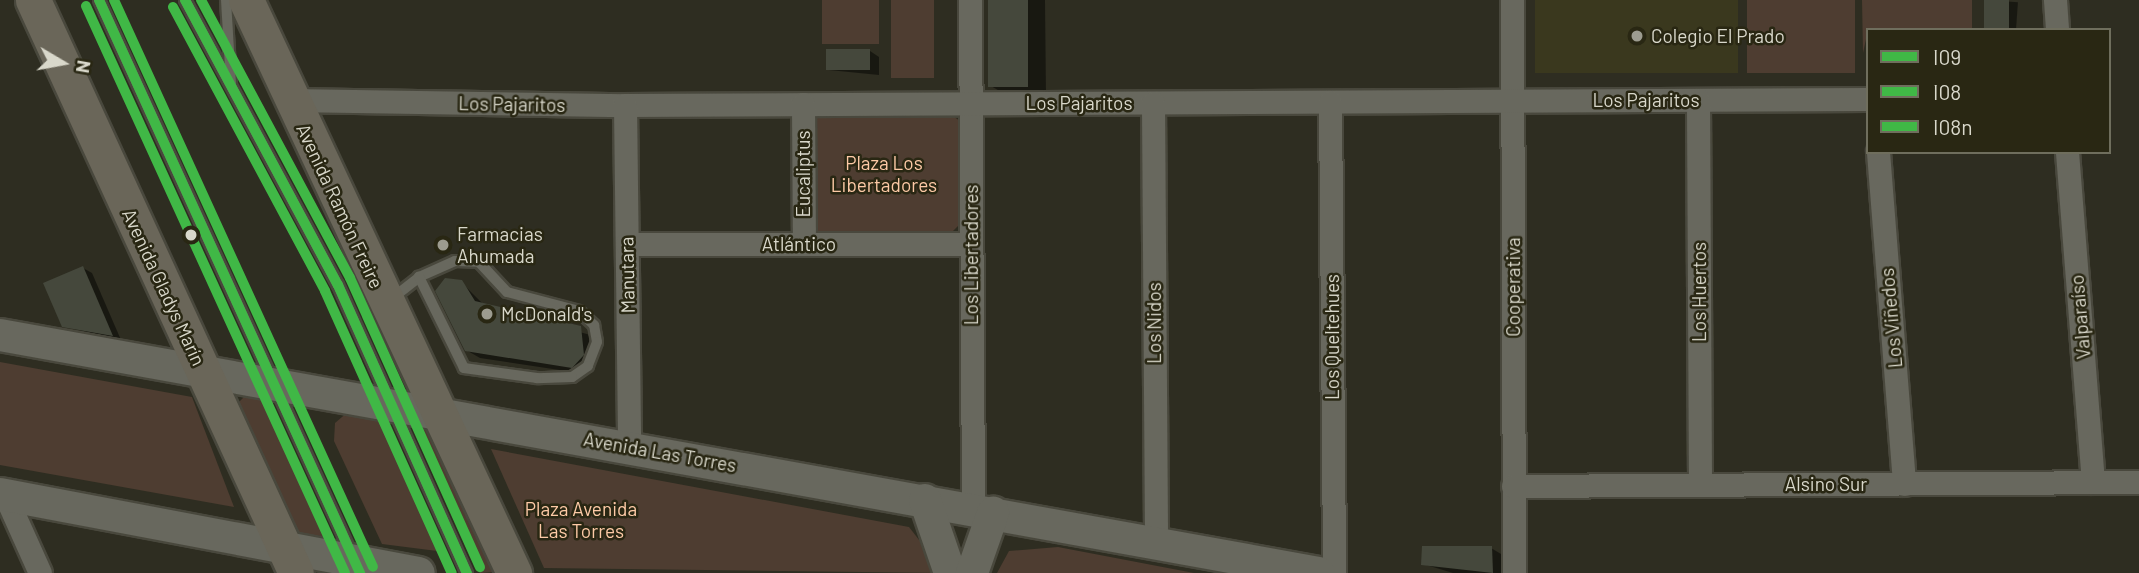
<!DOCTYPE html>
<html>
<head>
<meta charset="utf-8">
<style>
  body { margin:0 }
  #map { position:relative; width:2139px; height:573px; overflow:hidden; background:#2e2d21; font-family:Barlow,sans-serif }
  div>[style] { position:absolute }
  [style*='--x'] { left:calc(var(--x)*1px); top:calc(var(--y)*1px); width:calc(var(--w)*1px); rotate:calc(var(--a)*1deg) }
  .built>* { inset:0; background:#3a381e; transform-origin:0 0 }
  .green>* { inset:0; background:#4e3d31; transform-origin:0 0 }
  .shadow>* { inset:0; background:#0007; transform-origin:0 0 }
  .building>* { inset:0; background:#45483c; transform-origin:0 0 }
  .roads { filter:drop-shadow(2px 0 #49483d) drop-shadow(-2px 0 #49483d) drop-shadow(0 2px #49483d) drop-shadow(0 -2px #49483d) }
  .lane>* { height:10px; margin:-5px; padding:0 5px; transform-origin:5px; border-radius:5px; background:#68685e }
  .street>* { height:23px; margin:-11.5px; padding:0 11.5px; transform-origin:11.5px; border-radius:11.5px; background:#68685e }
  .secondary>* { height:32px; margin:-16px; padding:0 16px; transform-origin:16px; border-radius:16px; background:#68685e }
  .primary>* { height:35px; margin:-17.5px; padding:0 17.5px; transform-origin:17.5px; border-radius:17.5px; background:#6a6659 }
  .bus-1>* { height:10px; margin:-5px; padding:0 5px; transform-origin:5px; border-radius:5px; background:#40b846 }
  .bus-2>* { height:10px; margin:-5px; padding:0 5px; transform-origin:5px; border-radius:5px; background:#40b846 }
  .bus-3>* { height:10px; margin:-5px; padding:0 5px; transform-origin:5px; border-radius:5px; background:#40b846 }
  .dots>* { width:19px; height:19px; translate:-50% -50%; box-sizing:border-box; border:4px solid #292713; border-radius:50% }
  span { translate:-50% -50%; white-space:nowrap; text-align:center; line-height:1.15; -webkit-text-stroke:5px #292713; paint-order:stroke }
  .poi-label { font-size:19px; color:#d9d8cb }
  .left { translate:0 -50%; text-align:left }
  .street-label { font-size:19px; color:#d9d8cb }
  .park-label { font-size:19px; color:#fdcaa6 }
  .legend { position:absolute; left:1866px; top:28px; width:245px; height:126px; box-sizing:border-box; background:#292713; border:2px solid #6f6e5d; margin:0; padding:9px 12px; list-style:none; font-size:21px; color:#d9d8cb }
  .legend li { display:flex; align-items:center; gap:14px; height:35px }
  .legend b { width:35px; border:2px solid #6f6e5d }
  .north { position:absolute; left:28px; top:28px; width:70px; height:70px; -webkit-text-stroke:5px #292713; paint-order:stroke; rotate:100deg; font-size:19px; font-weight:700; line-height:28px; text-align:center; color:#d9d8cb }
  .north::after { content:''; display:block; margin:auto; width:24px; height:32px; background:#d9d8cb; clip-path:polygon(50% 0,100% 100%,50% 72%,0 100%) }
</style>
</head>
<body>
<div id="map">
  <div class="built">
    <i style="left:1535px;top:0;width:203px;height:73px"></i>
  </div>
  <div class="green">
    <i style="left:822px;top:0;width:57px;height:44px"></i>
    <i style="left:891px;top:0;width:43px;height:78px"></i>
    <i style="left:1747px;top:0;width:108px;height:73px"></i>
    <i style="clip-path:polygon(1862px 0,1972px 0,1972px 30px,1868px 30px,1863px 53px)"></i>
    <i style="clip-path:polygon(817px 114px,950px 114px,960px 121px,959px 225px,951px 233px,813px 232px,811px 118px)"></i>
    <i style="clip-path:polygon(0 362px,192px 397px,234px 507px,0 465px)"></i>
    <i style="clip-path:polygon(250px 391px,263px 392px,327px 537px,293px 532px,236px 405px)"></i>
    <i style="clip-path:polygon(356px 405px,373px 408px,445px 552px,382px 544px,334px 441px,335px 423px)"></i>
    <i style="clip-path:polygon(411px 423px,424px 425px,495px 572px,480px 573px)"></i>
    <i style="clip-path:polygon(491px 449px,909px 527px,941px 568px,940px 573px,544px 568px)"></i>
    <i style="clip-path:polygon(1058px 547px,1194px 573px,1195px 573px,997px 573px,1009px 551px)"></i>
  </div>
  <div class="shadow">
    <i style="clip-path:polygon(990px 0,1045px 0,1046px 96px,1008px 96px,991px 86px)"></i>
    <i style="left:1986px;top:0;width:32px;height:30px;rotate:4deg"></i>
    <i style="clip-path:polygon(870px 51px,879px 57px,879px 75px,829px 70px)"></i>
    <i style="clip-path:polygon(83px 268px,92px 273px,121px 340px,63px 326px)"></i>
    <i style="clip-path:polygon(461px 282px,485px 306px,594px 336px,597px 363px,586px 374px,480px 358px,466px 350px)"></i>
    <i style="clip-path:polygon(1491px 548px,1501px 554px,1502px 573px,1453px 573px,1423px 564px)"></i>
  </div>
  <div class="building">
    <i style="left:988px;top:0;width:40px;height:87px"></i>
    <i style="left:1984px;top:0;width:25px;height:30px"></i>
    <i style="left:870px;top:49px;width:21px;height:44px;rotate:90deg"></i>
    <i style="clip-path:polygon(83px 266px,113px 336px,62px 327px,43px 283px)"></i>
    <i style="clip-path:polygon(445px 278px,462px 280px,475px 301px,581px 326px,584px 355px,572px 368px,465px 351px,435px 291px)"></i>
    <i style="clip-path:polygon(1422px 546px,1492px 546px,1493px 573px,1421px 565px)"></i>
  </div>
  <div class="roads">
    <div class="lane">
      <i style="--x:99;--y:0;--w:610;--a:65.49"></i>
      <i style="--x:185;--y:0;--w:323;--a:61.8"></i>
      <i style="--x:338;--y:285;--w:316;--a:65.9"></i>
      <i style="--x:226;--y:0;--w:83;--a:86.6"></i>
      <i style="--x:390;--y:300;--w:37;--a:-38"></i>
      <i style="--x:419;--y:277;--w:39;--a:-24"></i>
      <i style="--x:455;--y:261;--w:24;--a:2"></i>
      <i style="--x:479;--y:262;--w:41;--a:47"></i>
      <i style="--x:507;--y:292;--w:74;--a:14.8"></i>
      <i style="--x:579;--y:311;--w:21;--a:43"></i>
      <i style="--x:594;--y:325;--w:17;--a:80"></i>
      <i style="--x:597;--y:342;--w:26;--a:111"></i>
      <i style="--x:588;--y:366;--w:19;--a:145"></i>
      <i style="--x:572;--y:377;--w:35;--a:178"></i>
      <i style="--x:537;--y:378;--w:74;--a:-172.2"></i>
      <i style="--x:464;--y:368;--w:102;--a:-116.3"></i>
    </div>
    <div class="street">
      <i style="--x:970;--y:0;--w:509;--a:89.66"></i>
      <i style="--x:1512;--y:0;--w:573;--a:89.8"></i>
      <i style="--x:2055;--y:0;--w:30;--a:86"></i>
      <i style="--x:290;--y:100;--w:335;--a:0.9"></i>
      <i style="--x:625;--y:105;--w:1243;--a:-0.28"></i>
      <i style="--x:1698;--y:100;--w:385;--a:89.7"></i>
      <i style="--x:1330;--y:102;--w:471;--a:89.5"></i>
      <i style="--x:1153;--y:103;--w:440;--a:89.6"></i>
      <i style="--x:803;--y:104;--w:140;--a:89.6"></i>
      <i style="--x:625;--y:105;--w:341;--a:89.3"></i>
      <i style="--x:1878;--y:152;--w:333;--a:85.5"></i>
      <i style="--x:2067;--y:152;--w:331;--a:85.5"></i>
      <i style="--x:627;--y:244;--w:344;--a:0"></i>
      <i style="--x:1513;--y:486;--w:626;--a:-0.37"></i>
      <i style="--x:5;--y:495;--w:85;--a:65.8"></i>
    </div>
    <div class="secondary">
      <i style="--x:0;--y:335;--w:1340;--a:10.23"></i>
      <i style="--x:0;--y:494;--w:426;--a:10.7"></i>
      <i style="--x:925;--y:500;--w:77;--a:71.1"></i>
      <i style="--x:972;--y:573;--w:64;--a:-70.7"></i>
    </div>
    <div class="primary">
      <i style="--x:33;--y:0;--w:630;--a:65.35"></i>
      <i style="--x:246;--y:0;--w:633;--a:64.93"></i>
    </div>
  </div>
  <div class="bus-1">
    <i style="--x:99;--y:0;--w:630;--a:65.51"></i>
    <i style="--x:185;--y:0;--w:323;--a:61.8"></i>
    <i style="--x:338;--y:285;--w:316;--a:65.9"></i>
  </div>
  <div class="bus-2">
    <i style="--x:86;--y:6;--w:623;--a:65.45"></i>
    <i style="--x:173;--y:7;--w:322;--a:61.8"></i>
    <i style="--x:325;--y:291;--w:309;--a:65.8"></i>
  </div>
  <div class="bus-3">
    <i style="--x:114;--y:0;--w:623;--a:65.45"></i>
    <i style="--x:201;--y:0;--w:315;--a:61.8"></i>
    <i style="--x:350;--y:278;--w:317;--a:65.8"></i>
  </div>
  <div class="dots">
    <i style="left:1637px;top:36px;background:#9d9c90"></i>
    <i style="left:191px;top:235px;background:#d9d8cb"></i>
    <i style="left:443px;top:245px;background:#9d9c90"></i>
    <i style="left:487px;top:314px;background:#9d9c90"></i>
  </div>
  <div class="poi-label">
    <span class="left" style="left:1651px;top:36px">Colegio El Prado</span>
    <span class="left" style="left:457px;top:245px">Farmacias<br>Ahumada</span>
    <span class="left" style="left:501px;top:314px">McDonald's</span>
  </div>
  <div class="street-label">
    <span style="left:1646px;top:100px">Los Pajaritos</span>
    <span style="left:1079px;top:103px">Los Pajaritos</span>
    <span style="left:512px;top:104px;rotate:1deg">Los Pajaritos</span>
    <span style="left:803px;top:174px;rotate:-90deg">Eucaliptus</span>
    <span style="left:340px;top:206px;rotate:65deg">Avenida Ramón Freire</span>
    <span style="left:799px;top:244px">Atlántico</span>
    <span style="left:971px;top:255px;rotate:-90deg">Los Libertadores</span>
    <span style="left:627px;top:275px;rotate:-91deg">Manutara</span>
    <span style="left:164px;top:287px;rotate:65deg">Avenida Gladys Marín</span>
    <span style="left:1513px;top:287px;rotate:-90deg">Cooperativa</span>
    <span style="left:1699px;top:292px;rotate:-90deg">Los Huertos</span>
    <span style="left:2080px;top:317px;rotate:-95deg">Valparaíso</span>
    <span style="left:1891px;top:318px;rotate:-95deg">Los Viñedos</span>
    <span style="left:1154px;top:323px;rotate:-90deg">Los Nidos</span>
    <span style="left:1332px;top:337px;rotate:-90deg">Los Queltehues</span>
    <span style="left:660px;top:452px;rotate:10deg">Avenida Las Torres</span>
    <span style="left:1826px;top:484px">Alsino Sur</span>
  </div>
  <div class="park-label">
    <span style="left:884px;top:174px">Plaza Los<br>Libertadores</span>
    <span style="left:581px;top:520px">Plaza Avenida<br>Las Torres</span>
  </div>
  <ul class="legend">
  <li><b style="height:9px;background:#40b846"></b>I09</li>
  <li><b style="height:9px;background:#40b846"></b>I08</li>
  <li><b style="height:9px;background:#40b846"></b>I08n</li>
  </ul>
  <div class="north">N</div>
</div>
</body>
</html>
